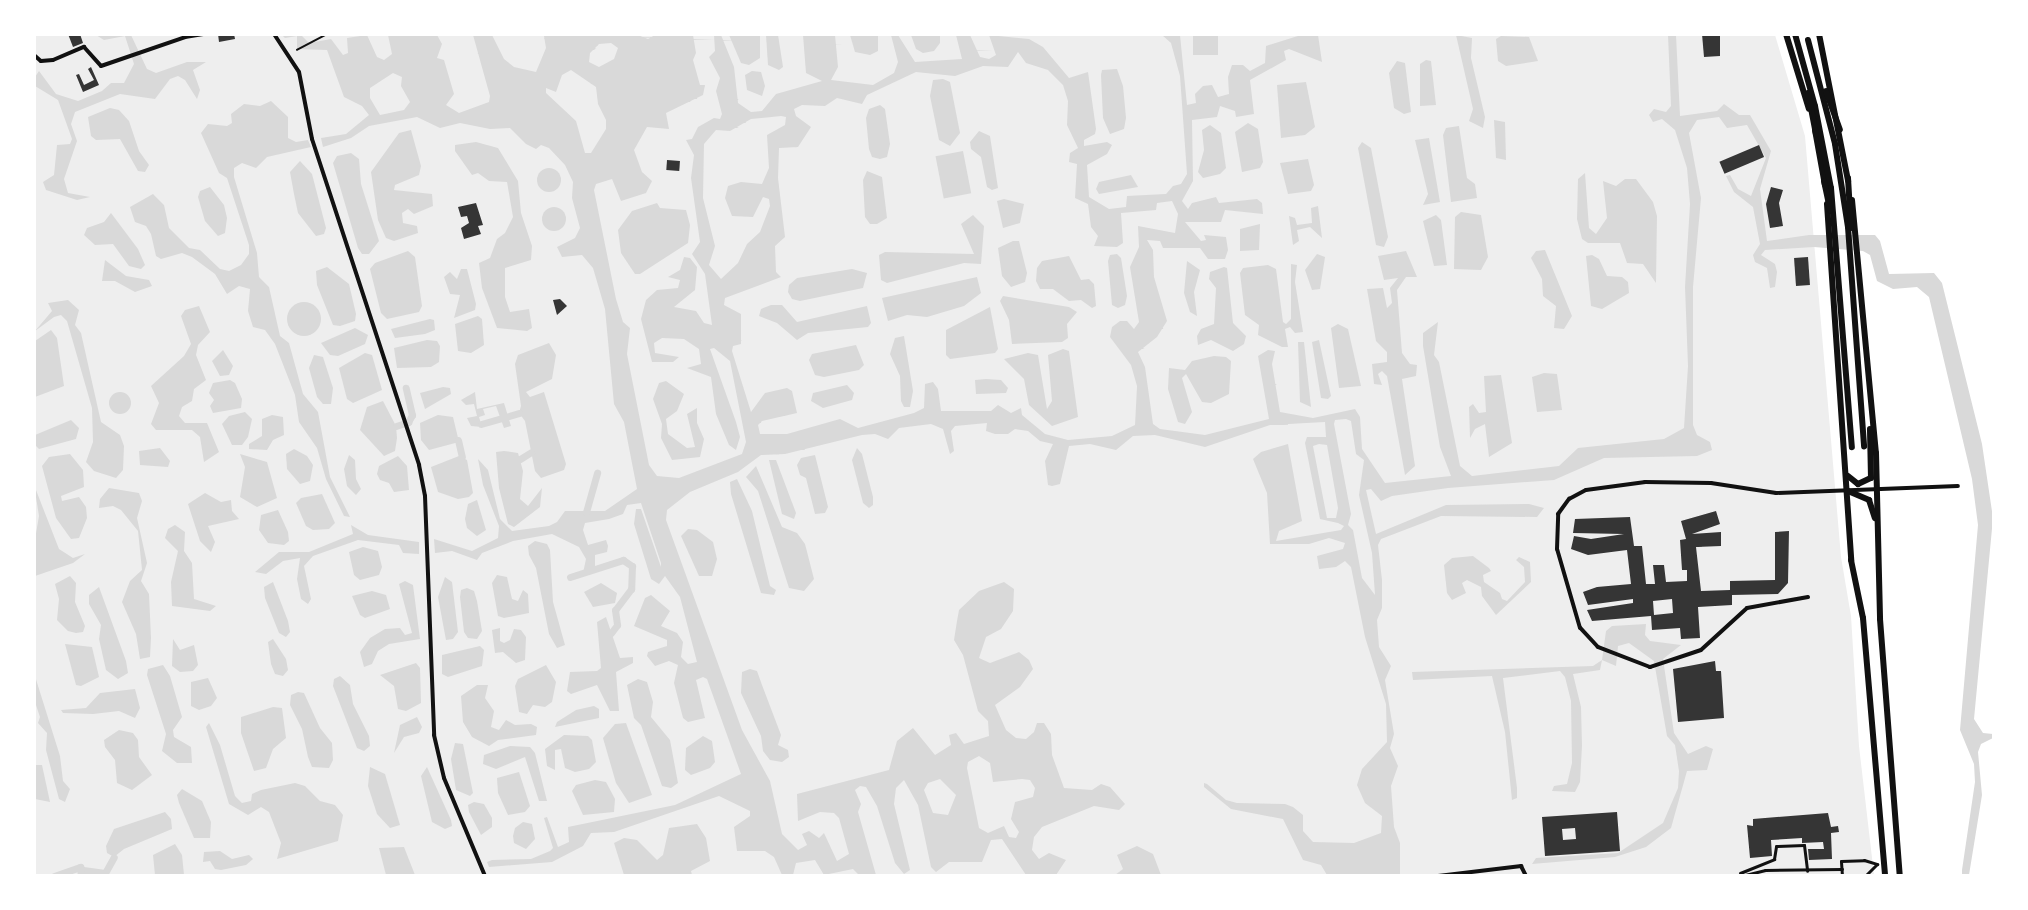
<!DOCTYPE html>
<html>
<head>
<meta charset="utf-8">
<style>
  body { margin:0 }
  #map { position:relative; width:2028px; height:910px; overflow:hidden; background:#fff; font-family:Raleway,sans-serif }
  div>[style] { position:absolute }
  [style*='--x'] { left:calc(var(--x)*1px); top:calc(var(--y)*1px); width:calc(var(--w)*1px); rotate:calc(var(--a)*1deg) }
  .green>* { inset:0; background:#eee }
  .water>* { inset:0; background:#d9d9d9; transform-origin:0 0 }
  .round { border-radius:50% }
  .canal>* { height:7px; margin:-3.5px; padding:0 3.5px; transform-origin:3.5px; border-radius:3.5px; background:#d9d9d9 }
  .building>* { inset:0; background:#353535; transform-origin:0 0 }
  .path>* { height:1.5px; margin:-0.75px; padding:0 0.75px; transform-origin:0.75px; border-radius:0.75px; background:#111 }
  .pedestrian>* { height:3px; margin:-1.5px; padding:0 1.5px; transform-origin:1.5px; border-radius:1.5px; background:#111 }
  .minor>* { height:4px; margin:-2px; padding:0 2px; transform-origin:2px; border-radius:2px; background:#111 }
  .primary>* { height:6px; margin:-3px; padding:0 3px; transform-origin:3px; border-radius:3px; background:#111 }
  .trunk>* { height:6px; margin:-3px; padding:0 3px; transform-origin:3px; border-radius:3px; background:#111 }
  span { translate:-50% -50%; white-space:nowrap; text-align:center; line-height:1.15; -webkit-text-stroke:5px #fff; paint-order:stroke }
  .frame { position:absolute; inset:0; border:36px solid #fff; pointer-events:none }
</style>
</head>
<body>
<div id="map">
  <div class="green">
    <i style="clip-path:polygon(34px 35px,1775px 35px,1805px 136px,1841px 557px,1851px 616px,1859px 746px,1874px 875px,35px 875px)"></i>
  </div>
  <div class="water">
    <i style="clip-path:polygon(evenodd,566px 34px,635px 34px,648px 39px,655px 35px,693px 35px,696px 53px,693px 60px,700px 85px,705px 85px,703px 95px,666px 113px,669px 129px,647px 127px,634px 150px,642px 172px,652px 181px,646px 193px,621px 201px,612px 179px,596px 184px,594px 190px,616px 299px,623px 322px,630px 328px,627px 354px,649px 465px,657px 476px,679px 478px,742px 454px,746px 442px,730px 361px,714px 348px,710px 349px,736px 422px,740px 437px,736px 450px,729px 445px,716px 414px,711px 377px,687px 368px,701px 364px,699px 349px,684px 339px,662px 338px,654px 343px,655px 353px,679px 357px,673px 362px,652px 362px,641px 319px,646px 300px,657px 290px,678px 288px,680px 280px,668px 277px,680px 270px,684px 257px,690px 258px,697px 267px,695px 290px,674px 307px,696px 311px,704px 323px,712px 325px,705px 274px,692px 254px,700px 242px,691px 178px,694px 155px,686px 140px,692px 139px,698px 127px,714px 118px,720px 119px,722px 114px,716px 91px,720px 78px,709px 57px,715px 51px,714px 35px,721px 35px,734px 67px,738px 103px,751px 112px,762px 111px,776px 94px,822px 81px,806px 73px,803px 35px,835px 35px,838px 67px,831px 80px,873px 85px,894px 73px,898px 62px,891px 35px,898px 35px,915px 62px,962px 59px,956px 35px,970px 35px,980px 57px,989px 59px,996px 55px,989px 35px,1029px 39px,1043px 47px,1069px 78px,1088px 72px,1096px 129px,1095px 134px,1084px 140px,1084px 146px,1107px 142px,1112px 145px,1107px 154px,1087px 165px,1089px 197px,1109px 209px,1126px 207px,1127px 196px,1166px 194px,1173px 186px,1181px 184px,1187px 174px,1180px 76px,1171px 43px,1162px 35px,1180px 35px,1187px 105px,1196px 103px,1195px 94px,1203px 86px,1212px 85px,1218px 97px,1229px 94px,1228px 77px,1232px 65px,1243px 65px,1250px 71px,1265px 63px,1266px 46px,1301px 35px,1318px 35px,1322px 62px,1289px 49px,1284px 51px,1286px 60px,1250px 80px,1254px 114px,1236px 117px,1235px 111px,1220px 106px,1217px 117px,1192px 120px,1193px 181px,1182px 201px,1188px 209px,1192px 203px,1216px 197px,1219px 203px,1257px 199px,1262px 203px,1263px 214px,1225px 210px,1221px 222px,1185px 222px,1201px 241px,1206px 240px,1204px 235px,1226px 237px,1228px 250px,1225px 259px,1208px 259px,1200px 248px,1163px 248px,1160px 241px,1147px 240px,1153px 250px,1154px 277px,1167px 321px,1157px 337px,1138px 352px,1145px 367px,1153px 424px,1160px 429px,1205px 435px,1269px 419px,1258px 356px,1268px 350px,1275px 351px,1272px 364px,1280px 412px,1313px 418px,1355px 409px,1360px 417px,1362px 449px,1385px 483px,1451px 476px,1440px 447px,1423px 346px,1423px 333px,1438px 322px,1434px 355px,1439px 362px,1460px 466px,1472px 476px,1559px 466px,1578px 448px,1664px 439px,1684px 428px,1688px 366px,1685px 287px,1690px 204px,1687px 168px,1675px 130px,1662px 119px,1653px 122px,1649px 115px,1654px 109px,1666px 112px,1671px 106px,1668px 35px,1676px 35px,1680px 116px,1717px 111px,1724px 104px,1739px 115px,1750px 115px,1771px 151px,1760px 189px,1767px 241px,1809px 235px,1875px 235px,1880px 241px,1889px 274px,1934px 273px,1942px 283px,1982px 444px,1993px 518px,1974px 719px,1983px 733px,1993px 734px,1993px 738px,1981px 744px,1978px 752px,1982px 795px,1969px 875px,1962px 875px,1962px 870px,1975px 782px,1974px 764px,1960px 730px,1978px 525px,1972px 479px,1929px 297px,1917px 287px,1893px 289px,1877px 281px,1870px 255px,1863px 251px,1814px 247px,1765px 250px,1761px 255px,1775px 264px,1777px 272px,1775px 287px,1770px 288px,1767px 268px,1755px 262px,1753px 255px,1760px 244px,1753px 207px,1734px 192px,1726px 176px,1730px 175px,1738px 189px,1751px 196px,1766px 158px,1747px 125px,1727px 128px,1719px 117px,1697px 120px,1689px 133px,1701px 198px,1693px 287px,1693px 425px,1697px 435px,1710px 442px,1712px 450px,1697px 456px,1604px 458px,1554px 480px,1448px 488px,1392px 496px,1381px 501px,1371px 489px,1366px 490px,1376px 534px,1446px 505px,1529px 504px,1544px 508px,1537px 517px,1441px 516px,1381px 539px,1378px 545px,1382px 580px,1382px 608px,1377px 620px,1379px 647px,1391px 666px,1385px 680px,1394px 734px,1390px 748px,1398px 766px,1391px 786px,1394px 827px,1400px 843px,1400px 875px,1327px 875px,1321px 865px,1303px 860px,1283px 819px,1231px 809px,1204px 787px,1204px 783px,1207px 784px,1226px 800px,1237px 803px,1285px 804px,1293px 807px,1303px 815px,1303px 831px,1313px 842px,1354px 843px,1381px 833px,1382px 816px,1365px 803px,1357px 785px,1362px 769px,1387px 742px,1386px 704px,1365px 637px,1351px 567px,1345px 561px,1336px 567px,1319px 569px,1317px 556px,1343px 549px,1345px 543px,1329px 538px,1309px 544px,1270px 544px,1267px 493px,1253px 459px,1261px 452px,1288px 444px,1302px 521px,1279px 531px,1276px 541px,1341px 530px,1344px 526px,1338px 523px,1320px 519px,1305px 443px,1307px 437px,1326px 437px,1325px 422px,1270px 425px,1205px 447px,1155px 435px,1133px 436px,1116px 450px,1090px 444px,1069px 446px,1060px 484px,1052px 486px,1048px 485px,1045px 461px,1053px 444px,1040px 441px,1028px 431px,1015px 429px,1008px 434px,995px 434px,986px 431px,987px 423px,955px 426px,951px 431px,954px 451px,950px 454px,943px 429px,931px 424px,899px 428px,888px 439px,875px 434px,862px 435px,785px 454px,761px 455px,738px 472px,690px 492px,667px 510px,666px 520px,742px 730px,770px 781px,782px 834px,798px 850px,807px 845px,802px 834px,809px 831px,819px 838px,824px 833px,837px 861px,849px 854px,839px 818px,834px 813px,820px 812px,798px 821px,797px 794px,889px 770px,897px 741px,913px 728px,935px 755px,951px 745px,949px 735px,956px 733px,964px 744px,989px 736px,988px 721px,978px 711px,963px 655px,954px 640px,957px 621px,959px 610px,979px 591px,1004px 582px,1014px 589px,1013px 611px,1001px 629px,986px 637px,979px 658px,990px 663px,1019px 652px,1029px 660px,1033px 669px,1020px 687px,995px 705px,1006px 730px,1016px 738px,1026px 739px,1034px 732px,1037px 723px,1044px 723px,1051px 734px,1052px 755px,1064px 788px,1092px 790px,1101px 784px,1110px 787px,1125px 804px,1119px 810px,1094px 806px,1042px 827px,1034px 837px,1032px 850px,1039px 859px,1049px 853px,1066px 860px,1056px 875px,1026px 875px,1002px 839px,991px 840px,982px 862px,949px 862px,936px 872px,931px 867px,918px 805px,904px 780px,896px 788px,894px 804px,910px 870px,904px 874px,895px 863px,877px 806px,866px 787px,860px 786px,855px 790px,861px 804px,858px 812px,876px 875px,859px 875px,853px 869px,824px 875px,815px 860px,796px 863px,793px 875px,782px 875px,774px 857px,765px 851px,737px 851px,734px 827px,750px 816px,750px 811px,719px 796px,614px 832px,591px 833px,583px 846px,552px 862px,489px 867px,487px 862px,492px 860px,531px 859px,550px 851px,553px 848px,544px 818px,547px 817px,558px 847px,569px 842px,568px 827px,675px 805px,741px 774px,707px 679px,703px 677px,696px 680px,705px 718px,688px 722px,683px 718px,674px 683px,678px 665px,669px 661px,655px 666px,647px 656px,648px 652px,667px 646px,667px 640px,634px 626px,645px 598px,651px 595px,670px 611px,661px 626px,677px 633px,683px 642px,681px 657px,688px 664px,697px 662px,680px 597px,665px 576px,659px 584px,651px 579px,634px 524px,636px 509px,641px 509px,661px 567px,661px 563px,641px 503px,627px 505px,623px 514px,609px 519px,585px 523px,583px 530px,588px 545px,606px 540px,608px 546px,607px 552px,595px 555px,595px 567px,588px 574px,583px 573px,586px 559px,579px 547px,552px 534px,513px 541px,482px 553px,477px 560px,452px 551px,435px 553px,434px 539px,472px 551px,498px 538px,499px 526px,483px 485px,478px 459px,488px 470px,500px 519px,512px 531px,549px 526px,557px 522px,565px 511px,605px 511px,637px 489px,624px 422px,614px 404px,605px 309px,593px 268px,582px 255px,562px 257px,557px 247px,575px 238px,580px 228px,572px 198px,573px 182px,565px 165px,549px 148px,541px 145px,536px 149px,526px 144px,510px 128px,490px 129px,460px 123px,440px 128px,417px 117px,369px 126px,351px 138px,323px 147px,321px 138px,346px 134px,369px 115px,362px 106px,344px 97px,327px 50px,297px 49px,297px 36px,285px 38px,282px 35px,301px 35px,309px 43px,331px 39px,343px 55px,348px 53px,347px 38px,367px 35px,377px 57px,384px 60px,392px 54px,388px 35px,437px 35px,442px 44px,437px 58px,444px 60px,454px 94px,446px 105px,459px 113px,489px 102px,490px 96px,473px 35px,492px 35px,504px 59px,514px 67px,536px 72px,546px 48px,544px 36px,566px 34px,611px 43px,618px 48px,614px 59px,599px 67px,589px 62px,590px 53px,599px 44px,611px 43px,566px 34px,1018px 52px,1026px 63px,1048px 70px,1063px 85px,1068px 101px,1067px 125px,1078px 148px,1070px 153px,1069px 162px,1077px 164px,1075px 198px,1088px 204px,1091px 227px,1098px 236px,1094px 246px,1117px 247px,1123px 243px,1121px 213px,1156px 210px,1157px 203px,1172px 201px,1178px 214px,1175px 233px,1138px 226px,1139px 247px,1130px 267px,1139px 322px,1134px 329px,1127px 321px,1120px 321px,1112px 327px,1110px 337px,1131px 365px,1137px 386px,1135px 425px,1112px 436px,1068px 440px,1045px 434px,1022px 415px,1021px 408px,1011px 413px,998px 405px,991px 411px,941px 411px,938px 389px,933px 382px,925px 384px,924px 408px,914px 413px,858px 428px,840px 419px,787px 434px,760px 434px,758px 425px,762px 421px,797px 413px,792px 391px,787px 388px,765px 393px,751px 412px,732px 351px,733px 346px,741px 344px,741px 314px,724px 305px,725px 298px,781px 277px,776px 272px,775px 246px,785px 237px,778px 178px,779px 148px,798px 147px,811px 127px,796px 116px,794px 109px,802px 105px,825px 106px,837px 98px,862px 104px,867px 95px,916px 72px,955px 76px,983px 66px,1008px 67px,1018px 52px,566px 34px,571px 70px,596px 87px,598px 104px,606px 120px,606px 129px,591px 153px,585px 153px,576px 121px,546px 93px,546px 88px,556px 92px,562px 75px,571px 70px,566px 34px,393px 73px,402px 77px,401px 86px,410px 102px,404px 110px,380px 115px,370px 98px,370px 88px,393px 73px,566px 34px,781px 116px,786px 117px,785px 125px,767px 135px,769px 168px,762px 184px,741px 182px,728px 186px,725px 198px,732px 216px,753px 217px,763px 197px,769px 199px,770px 206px,760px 232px,747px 244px,738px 263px,721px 279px,709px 265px,715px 246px,703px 198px,704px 144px,716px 130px,730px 131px,751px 119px,781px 116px,566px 34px,1346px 419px,1351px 421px,1356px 454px,1364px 460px,1359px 495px,1372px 553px,1375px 595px,1362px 578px,1353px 530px,1348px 525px,1351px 514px,1334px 424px,1335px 420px,1346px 419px,566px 34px,1319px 444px,1327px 445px,1338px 508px,1336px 518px,1327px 518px,1313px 446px,1319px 444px,566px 34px,979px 756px,990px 763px,993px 782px,1022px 779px,1030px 780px,1035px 788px,1033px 797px,1015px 802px,1011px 819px,1019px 832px,1016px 838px,1009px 837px,1004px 826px,988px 833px,979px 828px,967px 768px,968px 762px,979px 756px,566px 34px,940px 779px,956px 795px,948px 815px,933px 813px,924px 790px,928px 783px,940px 779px)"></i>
    <i style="clip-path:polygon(96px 35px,131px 35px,147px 69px,156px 73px,187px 62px,206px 62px,193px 70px,200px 90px,197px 99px,185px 80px,178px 76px,170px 79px,155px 99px,120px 94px,75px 112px,71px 124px,77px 141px,64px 179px,68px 193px,90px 197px,77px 200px,46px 190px,43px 182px,54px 175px,57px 145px,70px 144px,72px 139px,58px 100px,35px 86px,35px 77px,39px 71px,56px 94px,78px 101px,102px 91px,111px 83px,124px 83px,134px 64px,125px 36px,104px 40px)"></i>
    <i style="clip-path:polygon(729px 35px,760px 35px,760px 58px,749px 65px,741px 63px)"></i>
    <i style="clip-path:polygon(766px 35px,778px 35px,783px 67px,779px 70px,768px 65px)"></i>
    <i style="clip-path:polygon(850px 35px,878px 35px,878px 51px,870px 55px,855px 52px)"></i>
    <i style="clip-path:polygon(911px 35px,940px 35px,940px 43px,934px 51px,923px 53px,916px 49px)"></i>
    <i style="left:1193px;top:35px;width:25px;height:20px"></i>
    <i style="clip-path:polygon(1456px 35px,1472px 38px,1471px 58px,1485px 117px,1483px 128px,1469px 121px,1473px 109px)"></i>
    <i style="clip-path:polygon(1501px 36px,1529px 37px,1538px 61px,1506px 66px,1498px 61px,1496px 39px)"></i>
    <i style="clip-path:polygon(1426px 60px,1431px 61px,1436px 105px,1420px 106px,1420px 64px)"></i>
    <i style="clip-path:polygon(1397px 61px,1405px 63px,1411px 112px,1404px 114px,1394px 108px,1389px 73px)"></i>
    <i style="clip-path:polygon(1117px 69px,1123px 86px,1126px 118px,1124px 129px,1110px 134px,1103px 118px,1101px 75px,1102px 70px)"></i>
    <i style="clip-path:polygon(752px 71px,761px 72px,765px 86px,762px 96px,747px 90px,745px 75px)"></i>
    <i style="clip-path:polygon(943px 79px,950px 82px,960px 133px,950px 146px,939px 140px,930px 96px,933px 80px)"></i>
    <i style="clip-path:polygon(1306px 82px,1315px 127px,1305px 135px,1281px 138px,1277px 85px)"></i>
    <i style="clip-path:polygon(271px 101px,288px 117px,288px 138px,296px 142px,308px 140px,311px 147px,267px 157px,256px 168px,242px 163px,234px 168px,234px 177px,257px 253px,259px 277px,269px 287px,280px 336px,289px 343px,303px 394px,318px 412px,330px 477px,350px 517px,344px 516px,326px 479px,317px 448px,299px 422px,295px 395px,275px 344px,265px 330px,253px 327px,248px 311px,250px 289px,239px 286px,227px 294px,215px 274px,192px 257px,182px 253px,161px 259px,156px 256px,151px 234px,146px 226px,135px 222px,130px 207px,153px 194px,164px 205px,169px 228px,189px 248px,200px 250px,220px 269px,229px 271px,241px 265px,249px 254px,249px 245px,227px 178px,219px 173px,201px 133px,208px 124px,227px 126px,232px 123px,231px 114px,244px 104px,260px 106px)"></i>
    <i style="clip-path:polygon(880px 105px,885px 109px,890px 144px,887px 157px,880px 159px,872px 157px,869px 149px,866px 118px,869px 109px)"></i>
    <i style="clip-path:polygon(110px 108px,119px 110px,129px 121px,139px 151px,149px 165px,145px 172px,138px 171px,120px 139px,96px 140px,91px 136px,88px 117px)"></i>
    <i style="clip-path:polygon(1494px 120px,1505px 122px,1506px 160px,1496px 158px)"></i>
    <i style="clip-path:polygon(1248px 123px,1258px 129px,1263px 162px,1260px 168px,1242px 172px,1235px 132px)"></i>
    <i style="clip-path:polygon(1210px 125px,1221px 133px,1226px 168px,1220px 174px,1203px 178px,1198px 172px,1204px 150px,1202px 130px)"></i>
    <i style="clip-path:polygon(1459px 126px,1467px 178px,1475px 184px,1477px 198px,1451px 202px,1443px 135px,1446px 128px)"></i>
    <i style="clip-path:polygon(411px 130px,421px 166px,419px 175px,395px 185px,394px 190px,432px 194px,433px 206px,414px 214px,408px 209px,402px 213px,403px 223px,417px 226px,418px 233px,394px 241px,386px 238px,378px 220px,371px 172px,399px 133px)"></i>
    <i style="clip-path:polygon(979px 131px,990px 136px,998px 188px,992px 190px,987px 187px,981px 157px,971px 149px,970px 142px)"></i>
    <i style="clip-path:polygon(1429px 138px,1440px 202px,1423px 205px,1428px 194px,1415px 140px)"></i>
    <i style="clip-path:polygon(476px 142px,498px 148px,518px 181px,521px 213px,532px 246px,531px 260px,505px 268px,505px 297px,510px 312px,529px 309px,532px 328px,527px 331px,497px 328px,482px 288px,479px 263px,490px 258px,497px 239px,505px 233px,513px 217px,507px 182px,489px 181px,478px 173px,472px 175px,455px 151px,455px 145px)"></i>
    <i style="clip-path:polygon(1362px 142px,1371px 148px,1388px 237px,1384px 247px,1376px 245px,1358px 148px)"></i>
    <i style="left:963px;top:151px;width:43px;height:28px;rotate:79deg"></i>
    <i style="clip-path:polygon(351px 153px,359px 159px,361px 184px,379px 241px,369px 254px,362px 254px,358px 248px,333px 163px,337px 156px)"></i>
    <i style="clip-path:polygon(1308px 159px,1314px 185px,1311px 191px,1288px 194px,1280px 163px)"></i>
    <i style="clip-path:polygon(300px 161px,312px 174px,326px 228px,324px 234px,316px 236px,298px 213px,294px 194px,290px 172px)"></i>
    <i class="round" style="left:537px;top:168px;width:24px;height:24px"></i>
    <i style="clip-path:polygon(867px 171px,882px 177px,887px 218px,877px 224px,870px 224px,865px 217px,863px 180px)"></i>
    <i style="clip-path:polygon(1585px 173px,1589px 228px,1596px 234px,1607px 218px,1603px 181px,1616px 186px,1625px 179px,1636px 179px,1653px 202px,1657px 216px,1656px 283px,1643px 264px,1627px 263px,1620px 243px,1588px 243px,1582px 239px,1577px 219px,1578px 179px)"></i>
    <i style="clip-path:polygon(1131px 175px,1138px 187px,1099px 194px,1096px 189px,1099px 182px)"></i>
    <i style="clip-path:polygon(210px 187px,224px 205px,227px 218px,225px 233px,218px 236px,205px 221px,198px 197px,200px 191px)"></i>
    <i style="clip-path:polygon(1004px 199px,1024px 204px,1020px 223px,1003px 228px,997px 201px)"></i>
    <i style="clip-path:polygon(657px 203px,660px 208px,686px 210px,690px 225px,688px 243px,640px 274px,635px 274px,621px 253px,618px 230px,632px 211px)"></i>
    <i style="clip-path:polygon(1318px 206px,1322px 238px,1310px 227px,1297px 230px,1299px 241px,1293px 245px,1289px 216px,1295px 218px,1297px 225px,1312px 223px,1311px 208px)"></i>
    <i class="round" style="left:542px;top:207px;width:24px;height:24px"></i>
    <i style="clip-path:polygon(1461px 212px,1481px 215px,1488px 257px,1481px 270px,1454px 269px,1455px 217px)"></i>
    <i style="clip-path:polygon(111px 213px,138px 249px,145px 265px,141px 269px,129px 266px,113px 244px,95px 245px,84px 235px,87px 228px,104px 222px)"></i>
    <i style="clip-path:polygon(973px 215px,984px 226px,981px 264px,964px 263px,887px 283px,881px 280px,879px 255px,885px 252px,974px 254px,961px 224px)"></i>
    <i style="clip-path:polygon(1436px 215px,1441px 220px,1447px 265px,1434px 266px,1423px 221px)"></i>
    <i style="clip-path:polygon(1260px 224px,1259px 250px,1240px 251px,1240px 229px)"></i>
    <i style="clip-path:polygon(1013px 241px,1019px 241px,1027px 273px,1025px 282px,1011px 287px,1002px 276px,998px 248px)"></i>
    <i style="clip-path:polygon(1545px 250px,1572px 316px,1564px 329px,1554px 328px,1556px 306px,1543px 296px,1542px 279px,1531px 258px,1536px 251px)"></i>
    <i style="clip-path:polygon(408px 251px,415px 257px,422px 306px,419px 312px,387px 319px,381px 313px,370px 269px,375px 263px)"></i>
    <i style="clip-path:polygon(1406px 251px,1417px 277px,1406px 277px,1397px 290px,1402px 353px,1410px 364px,1417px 365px,1416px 376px,1402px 379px,1415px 466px,1405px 475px,1387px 376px,1382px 371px,1378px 374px,1382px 385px,1374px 384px,1372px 364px,1387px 362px,1387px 352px,1376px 341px,1367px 289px,1383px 288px,1387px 308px,1392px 303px,1390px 288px,1398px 278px,1384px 280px,1378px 256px)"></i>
    <i style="clip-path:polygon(1117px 254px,1121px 258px,1127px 296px,1125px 305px,1118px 308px,1112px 305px,1108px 261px,1110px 255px)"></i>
    <i style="clip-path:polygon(1317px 254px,1325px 257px,1320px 289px,1312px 290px,1305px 270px)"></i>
    <i style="clip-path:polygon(1592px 255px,1599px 259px,1607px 276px,1622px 277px,1628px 282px,1629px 293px,1602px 309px,1591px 306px,1586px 256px)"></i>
    <i style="clip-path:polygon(1069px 256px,1081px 280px,1089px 279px,1094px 284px,1096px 306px,1092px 308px,1081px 300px,1069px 301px,1053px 289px,1040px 289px,1036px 281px,1037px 268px,1042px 261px)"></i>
    <i style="clip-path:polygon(105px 260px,126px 276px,149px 280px,152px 286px,135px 292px,115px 281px,102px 281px)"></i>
    <i style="clip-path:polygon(1187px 261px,1200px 270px,1194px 292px,1197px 316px,1190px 312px,1184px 293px)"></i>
    <i style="clip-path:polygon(1291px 264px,1297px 265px,1295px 282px,1303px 332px,1295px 333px,1290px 327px,1285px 329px,1288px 347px,1282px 347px,1258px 335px,1259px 325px,1245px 315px,1240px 273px,1243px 268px,1268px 265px,1276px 269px,1283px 322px,1286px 324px,1291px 319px)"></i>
    <i style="clip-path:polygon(327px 267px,349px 284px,356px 314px,355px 321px,340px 326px,333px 325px,317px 285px,316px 271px)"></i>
    <i style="clip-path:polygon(1224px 267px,1227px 268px,1233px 323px,1246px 336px,1244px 344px,1233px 351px,1211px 340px,1198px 345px,1197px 336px,1201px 329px,1214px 324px,1216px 288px,1209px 279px,1210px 272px)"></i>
    <i style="clip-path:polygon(461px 269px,467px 269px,476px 304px,475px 310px,454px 318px,460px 295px,450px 294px,444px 277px,450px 272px,457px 279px)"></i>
    <i style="clip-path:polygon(852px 269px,867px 273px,863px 288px,800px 301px,792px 299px,788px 292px,789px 285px,797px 278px)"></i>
    <i style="clip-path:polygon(977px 277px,981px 293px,964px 306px,927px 317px,907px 315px,888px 321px,882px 298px)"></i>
    <i style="clip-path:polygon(1003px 296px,1069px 307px,1077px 312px,1067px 324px,1068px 338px,1062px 342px,1012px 344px,1009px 320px,1000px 301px)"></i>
    <i style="clip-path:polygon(68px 300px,79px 310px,75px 325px,81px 333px,101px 422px,120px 435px,124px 446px,123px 470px,116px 478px,94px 471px,86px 462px,93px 442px,92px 408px,67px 321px,61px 315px,54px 317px,35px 331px,52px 311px,48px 303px)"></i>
    <i class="round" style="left:287px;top:302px;width:34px;height:34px"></i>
    <i style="clip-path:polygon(771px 305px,782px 305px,797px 322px,867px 306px,871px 323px,868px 327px,808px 333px,797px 340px,777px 323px,759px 316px,761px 309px)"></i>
    <i style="clip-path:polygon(199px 306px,210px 332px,198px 345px,196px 355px,206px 380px,194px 389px,192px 401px,182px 407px,179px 416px,185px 423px,207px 423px,219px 452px,204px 462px,200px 437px,192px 430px,156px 430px,151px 424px,159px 403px,151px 386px,184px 356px,191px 344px,181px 316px,185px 310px)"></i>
    <i style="clip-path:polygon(990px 307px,998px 349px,995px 353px,950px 359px,946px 355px,946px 330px)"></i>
    <i style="clip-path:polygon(478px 316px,482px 319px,484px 345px,471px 353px,458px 351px,455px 324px)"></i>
    <i style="clip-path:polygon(430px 319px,434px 320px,435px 330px,425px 334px,395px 338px,391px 329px)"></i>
    <i style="clip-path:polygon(1338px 324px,1348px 329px,1361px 386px,1339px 388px,1331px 328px)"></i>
    <i style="clip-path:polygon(355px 328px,368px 335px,365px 344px,338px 356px,330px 355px,321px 343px)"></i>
    <i style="clip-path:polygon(51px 330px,57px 338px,64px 386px,35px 397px,35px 341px)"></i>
    <i style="clip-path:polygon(904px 336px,913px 391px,910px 407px,904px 407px,901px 401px,900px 376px,890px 354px,895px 338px)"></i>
    <i style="clip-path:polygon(427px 340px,437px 341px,440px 346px,439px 362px,431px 367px,397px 368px,394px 348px)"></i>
    <i style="clip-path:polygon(1319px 340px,1331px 396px,1328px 399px,1321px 398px,1312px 342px)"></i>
    <i style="clip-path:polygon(1298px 342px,1304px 342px,1311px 407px,1300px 402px)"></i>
    <i style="clip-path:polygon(549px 343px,556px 355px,552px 379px,526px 392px,530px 397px,544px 392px,566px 464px,564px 470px,541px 478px,535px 471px,525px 421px,519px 413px,521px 406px,515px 364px,518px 355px)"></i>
    <i style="clip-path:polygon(856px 345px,864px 365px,859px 370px,824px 377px,815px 375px,809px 360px,812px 354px)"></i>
    <i style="clip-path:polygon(1063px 349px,1069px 351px,1078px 417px,1052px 426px,1029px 405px,1024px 379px,1004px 359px,1028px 353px,1038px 355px,1047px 409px,1052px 401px,1048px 355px)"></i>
    <i style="clip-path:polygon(223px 350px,233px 366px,229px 375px,220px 376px,212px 361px)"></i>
    <i style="clip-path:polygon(365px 353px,372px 355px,382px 390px,353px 403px,347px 399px,339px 368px)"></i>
    <i style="clip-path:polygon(314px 355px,323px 357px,333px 388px,331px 404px,323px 404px,317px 397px,309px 368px)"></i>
    <i style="clip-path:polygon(1214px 356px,1226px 357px,1231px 361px,1229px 394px,1211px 403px,1202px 402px,1186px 374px,1182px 378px,1192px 412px,1185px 424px,1178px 422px,1168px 389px,1169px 368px,1185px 370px,1192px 361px)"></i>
    <i style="clip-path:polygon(1544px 373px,1557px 374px,1562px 410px,1537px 412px,1532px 377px)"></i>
    <i style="clip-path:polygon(1501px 375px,1512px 443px,1489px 457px,1485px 424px,1475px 429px,1470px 438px,1469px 407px,1473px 404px,1479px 413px,1486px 412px,1484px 376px)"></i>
    <i style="clip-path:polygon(986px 379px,1001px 380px,1008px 388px,1006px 393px,976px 394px,975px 380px)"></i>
    <i style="clip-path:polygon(230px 380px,235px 383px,242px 399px,241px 408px,213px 413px,210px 406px,214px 400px,209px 393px,213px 383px)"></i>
    <i style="clip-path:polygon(666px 381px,684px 394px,677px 411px,666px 419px,668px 434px,687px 448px,695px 447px,687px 414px,697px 408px,697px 423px,704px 439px,700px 457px,672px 460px,661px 438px,662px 424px,653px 399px,659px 383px)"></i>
    <i style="clip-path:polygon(847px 385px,854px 393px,852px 400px,823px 408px,811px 401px,813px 393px)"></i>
    <i style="clip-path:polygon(443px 387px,450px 388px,451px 394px,425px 409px,420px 393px)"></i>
    <i class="round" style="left:109px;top:392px;width:22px;height:22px"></i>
    <i style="clip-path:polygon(475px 392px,477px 409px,504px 403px,511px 426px,504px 428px,496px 406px,483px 409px,485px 415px,479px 417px,482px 427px,471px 426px,467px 418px,477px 416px,474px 404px,466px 405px,461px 400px)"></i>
    <i style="clip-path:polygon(383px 401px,396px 426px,397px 438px,395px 451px,384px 456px,360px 430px,367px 407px)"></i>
    <i style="clip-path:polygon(245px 412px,252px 419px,248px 437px,242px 445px,232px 445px,222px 424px,229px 416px)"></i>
    <i style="clip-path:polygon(272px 415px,283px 417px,284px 435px,273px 440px,267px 450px,249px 449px,249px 444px,262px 436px,262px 419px)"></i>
    <i style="clip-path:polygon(438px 415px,453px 417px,459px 442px,429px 450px,421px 440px,420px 423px)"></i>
    <i style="clip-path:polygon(71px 420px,79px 428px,76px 439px,39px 449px,35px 445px,35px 435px)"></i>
    <i style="clip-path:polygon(160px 448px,170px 461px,168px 467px,140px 465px,139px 451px)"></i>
    <i style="clip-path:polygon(857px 448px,862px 454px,873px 497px,873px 505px,869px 508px,863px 503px,852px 460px)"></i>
    <i style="clip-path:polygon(294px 449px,307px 456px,313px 465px,310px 481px,300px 484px,287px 469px,286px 454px)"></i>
    <i style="clip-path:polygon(504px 451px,518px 453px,523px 471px,520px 499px,528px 506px,542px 488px,540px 507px,514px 527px,508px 524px,499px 488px,496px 452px)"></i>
    <i style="clip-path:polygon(70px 454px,83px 470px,84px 487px,61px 496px,62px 501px,79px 497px,86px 507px,87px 518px,79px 538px,71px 539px,56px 518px,42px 466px,49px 457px)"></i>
    <i style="clip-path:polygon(240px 454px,267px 462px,277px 498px,257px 507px,240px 497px,245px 467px)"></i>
    <i style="clip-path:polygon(349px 455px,355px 460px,356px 479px,361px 489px,356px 495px,347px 486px,344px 469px)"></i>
    <i style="clip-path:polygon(815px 455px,828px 507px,825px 513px,815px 514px,806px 478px,800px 475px,797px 465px,801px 458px)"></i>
    <i style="clip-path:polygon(398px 456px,407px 466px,409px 490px,394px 492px,389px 483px,380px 480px,377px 474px,379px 466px)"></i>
    <i style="clip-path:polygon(459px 456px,467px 460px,473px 493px,469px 497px,458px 499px,438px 492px,431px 467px)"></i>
    <i style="clip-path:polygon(769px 460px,776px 460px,796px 513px,794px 519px,782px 514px)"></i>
    <i style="clip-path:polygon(756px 466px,782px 527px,797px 533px,805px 544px,814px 579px,804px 591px,789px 588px,758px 491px,746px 477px)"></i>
    <i style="clip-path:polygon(737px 479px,752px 511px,770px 586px,776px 590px,774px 595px,761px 593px,731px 494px,730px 482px)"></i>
    <i style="clip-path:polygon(34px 485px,59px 549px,73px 558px,85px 554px,73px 563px,35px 576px,35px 539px,39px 516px)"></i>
    <i style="clip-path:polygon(109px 488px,139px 493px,142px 501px,137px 518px,147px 563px,141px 581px,149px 594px,151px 638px,150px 657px,140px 659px,136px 634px,122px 602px,130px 581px,142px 570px,138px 531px,121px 510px,113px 506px,99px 508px,100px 499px)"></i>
    <i style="clip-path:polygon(205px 493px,221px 502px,231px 500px,232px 511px,239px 519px,208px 526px,215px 542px,211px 552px,200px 541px,188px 504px)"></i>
    <i style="clip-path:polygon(322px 494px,335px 523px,329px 529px,313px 530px,306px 526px,296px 503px,301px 498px)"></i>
    <i style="clip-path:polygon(477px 500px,486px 530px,477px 536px,467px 528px,465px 519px,468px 504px)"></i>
    <i style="clip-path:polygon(278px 510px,288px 532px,289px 541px,284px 545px,268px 543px,259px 530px,261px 515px)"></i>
    <i style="clip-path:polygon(175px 525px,185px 532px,184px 551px,192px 563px,194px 599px,216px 606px,210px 611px,172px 606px,171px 582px,178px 551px,165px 538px,168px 529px)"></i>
    <i style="clip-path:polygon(351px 525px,368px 535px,419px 542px,419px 554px,403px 553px,399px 545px,358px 540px,313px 556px,304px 566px,311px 599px,308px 604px,301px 599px,297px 579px,300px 558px,283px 561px,266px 574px,255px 572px,279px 552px,309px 552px,353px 534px)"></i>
    <i style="clip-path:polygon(688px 529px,697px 530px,713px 542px,717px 559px,712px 576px,699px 576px,681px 536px)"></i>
    <i style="clip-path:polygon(535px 541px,547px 544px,550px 550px,553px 602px,565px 645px,557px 648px,549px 634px,536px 568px,529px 555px,528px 546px)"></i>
    <i style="clip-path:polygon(363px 547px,378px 551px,382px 567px,379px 575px,360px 580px,354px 575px,349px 552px)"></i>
    <i style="clip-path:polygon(1473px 556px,1489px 568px,1491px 571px,1483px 575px,1484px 582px,1500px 593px,1502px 599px,1507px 601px,1525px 582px,1524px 567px,1516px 560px,1519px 557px,1530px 562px,1531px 582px,1496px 615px,1482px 596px,1481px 587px,1467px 580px,1462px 583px,1466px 593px,1452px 600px,1447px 593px,1444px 565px,1452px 558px)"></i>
    <i style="clip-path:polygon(497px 575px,507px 577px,512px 599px,518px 601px,523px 590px,528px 594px,529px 613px,504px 618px,498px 616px,492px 583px)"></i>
    <i style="clip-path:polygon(70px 576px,76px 583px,75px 602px,85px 626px,83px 632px,76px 633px,68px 631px,57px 620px,59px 599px,55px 584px)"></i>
    <i style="clip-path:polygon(445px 577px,452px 582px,458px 632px,453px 639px,446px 640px,438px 597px)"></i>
    <i style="clip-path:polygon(405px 581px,413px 585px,420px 639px,389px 644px,378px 651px,372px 664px,364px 667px,360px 652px,370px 638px,385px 629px,400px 628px,405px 635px,412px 633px,399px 584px)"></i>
    <i style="clip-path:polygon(273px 582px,288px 621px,290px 632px,286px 637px,279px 633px,265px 598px,264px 587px)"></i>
    <i style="clip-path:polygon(601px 583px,617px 593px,615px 603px,593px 607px,584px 592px)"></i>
    <i style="clip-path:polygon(99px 587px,126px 661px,128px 673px,118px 679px,106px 670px,99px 639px,101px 625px,89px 604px,89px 595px)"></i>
    <i style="clip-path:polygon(467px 588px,474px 591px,477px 601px,482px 631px,477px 639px,468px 638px,464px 632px,460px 597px,461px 590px)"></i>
    <i style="clip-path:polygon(372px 591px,386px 595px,390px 609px,365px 618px,360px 615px,352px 596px)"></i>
    <i style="clip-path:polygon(606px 617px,620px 658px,633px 657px,633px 663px,616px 672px,619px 711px,610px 711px,597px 685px,571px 694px,567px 691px,570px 672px,597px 671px,601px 668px,597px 622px)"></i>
    <i style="clip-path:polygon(1646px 624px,1645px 635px,1650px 641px,1681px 645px,1663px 659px,1674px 733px,1688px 754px,1706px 746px,1713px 749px,1707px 770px,1687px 771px,1671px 828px,1646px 847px,1615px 857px,1532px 864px,1536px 858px,1618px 853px,1663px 823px,1678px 788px,1679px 771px,1675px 745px,1667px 736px,1654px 661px,1629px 643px,1618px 646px,1616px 666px,1602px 660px,1600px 670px,1573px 674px,1581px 707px,1582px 746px,1580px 782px,1575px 792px,1552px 791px,1554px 786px,1567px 784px,1572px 763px,1571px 701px,1565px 677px,1560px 671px,1503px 678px,1517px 788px,1517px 798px,1512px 800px,1505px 732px,1492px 676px,1413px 680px,1412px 672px,1593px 666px,1602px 660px,1606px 631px,1612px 626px)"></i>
    <i style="clip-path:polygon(500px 628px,500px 641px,504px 643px,510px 640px,514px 629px,521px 630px,526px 637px,525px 660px,516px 663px,503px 652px,495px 653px,492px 630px)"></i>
    <i style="clip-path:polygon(173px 639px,180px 650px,194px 645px,198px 665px,193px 671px,180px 672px,172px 666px)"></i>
    <i style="clip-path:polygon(273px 639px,286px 659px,288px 670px,283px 676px,275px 674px,271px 664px,268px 642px)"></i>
    <i style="clip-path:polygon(65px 644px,92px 647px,99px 677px,81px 686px,76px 685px)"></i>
    <i style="clip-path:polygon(480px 646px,484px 650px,482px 666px,448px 677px,442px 674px,442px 655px)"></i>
    <i style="clip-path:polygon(416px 663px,420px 668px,421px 703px,406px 711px,398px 709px,394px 686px,380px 675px)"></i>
    <i style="clip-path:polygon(163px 665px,170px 676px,182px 717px,173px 730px,174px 737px,191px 747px,192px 763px,177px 763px,162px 751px,166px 734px,147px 675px,148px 669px)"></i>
    <i style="clip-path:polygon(546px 665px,556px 682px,552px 702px,545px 707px,533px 705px,527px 714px,519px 712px,515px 686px,518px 679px)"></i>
    <i style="clip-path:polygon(750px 669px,757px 671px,762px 685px,781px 735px,778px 745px,788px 750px,789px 757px,782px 762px,770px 760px,763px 751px,761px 736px,741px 693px,742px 672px)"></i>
    <i style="clip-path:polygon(34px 673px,60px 756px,63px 781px,70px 789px,65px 802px,59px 799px,46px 750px,47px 733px,38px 723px,40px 717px,35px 702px)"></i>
    <i style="clip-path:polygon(340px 676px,350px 685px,353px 704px,369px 736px,370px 746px,364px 751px,357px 748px,333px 686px,334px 679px)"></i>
    <i style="clip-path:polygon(208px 678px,217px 698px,211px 706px,199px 710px,191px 706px,191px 682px)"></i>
    <i style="clip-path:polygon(638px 679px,647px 682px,653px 702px,651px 717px,670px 740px,678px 783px,671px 788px,662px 786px,641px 725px,634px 718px,627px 685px)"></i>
    <i style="clip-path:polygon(477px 685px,488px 685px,485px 698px,494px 711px,491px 727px,499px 730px,506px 720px,515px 725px,531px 724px,537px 727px,536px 735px,498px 740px,489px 746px,472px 737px,463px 722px,461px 696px)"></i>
    <i style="clip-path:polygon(135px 689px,140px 708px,135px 718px,119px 711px,93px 714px,63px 713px,61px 710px,86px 708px,100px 693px)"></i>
    <i style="clip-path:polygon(298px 692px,304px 693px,320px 728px,332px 743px,333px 760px,329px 768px,312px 767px,308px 757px,302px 729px,290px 705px,291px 695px)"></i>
    <i style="clip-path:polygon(594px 706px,599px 709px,599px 718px,555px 727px,557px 722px,576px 710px)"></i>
    <i style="clip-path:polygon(273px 707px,282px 708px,286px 738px,273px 749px,266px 768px,254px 771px,241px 733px,241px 717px)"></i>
    <i style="clip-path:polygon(417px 717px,422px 727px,419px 733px,404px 737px,394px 753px,400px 725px)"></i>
    <i style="clip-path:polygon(209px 723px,220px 745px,235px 796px,242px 803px,251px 801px,252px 794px,261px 790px,295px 783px,305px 786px,320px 801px,335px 805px,343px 815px,338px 841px,277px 859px,281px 843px,269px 812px,261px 807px,248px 815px,229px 804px,206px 727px)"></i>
    <i style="clip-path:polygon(626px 723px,652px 795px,629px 803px,616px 783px,603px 738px,615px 724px)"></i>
    <i style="clip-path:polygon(119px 730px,133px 733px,138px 740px,139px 757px,152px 775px,132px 790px,117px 783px,115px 760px,105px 747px,104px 740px)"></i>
    <i style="clip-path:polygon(564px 735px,588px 736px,592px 740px,596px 762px,589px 769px,575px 772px,565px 768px,561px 749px,555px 750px,555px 770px,547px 766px,545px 749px)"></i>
    <i style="clip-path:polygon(703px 736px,712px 741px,715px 762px,710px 768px,691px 775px,685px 770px,686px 748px)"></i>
    <i style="clip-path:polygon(455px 743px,463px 744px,473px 793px,470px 796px,456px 790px,451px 759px)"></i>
    <i style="clip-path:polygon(510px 746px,530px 747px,535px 753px,547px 801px,539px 801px,525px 757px,496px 769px,483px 764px,484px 755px)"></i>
    <i style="clip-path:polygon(34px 765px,42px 765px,50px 802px,35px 799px)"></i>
    <i style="clip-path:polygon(370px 767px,385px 774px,400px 825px,390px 828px,377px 814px,368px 786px)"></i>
    <i style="clip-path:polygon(427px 767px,451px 820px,452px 826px,445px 829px,432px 822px,421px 776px)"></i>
    <i style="clip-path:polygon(519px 772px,530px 806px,525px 812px,508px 815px,498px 793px,497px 778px)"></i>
    <i style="clip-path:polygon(595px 780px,606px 782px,615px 799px,614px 812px,583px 815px,572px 791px,576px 785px)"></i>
    <i style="clip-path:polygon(182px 789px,202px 801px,211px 822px,210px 838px,194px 838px,179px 803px,177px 795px)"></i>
    <i style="clip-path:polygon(474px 802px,484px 804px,492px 818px,492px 827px,481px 835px,469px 812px,468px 805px)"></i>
    <i style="clip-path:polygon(165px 812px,171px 819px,172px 829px,124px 849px,114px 857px,107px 853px,106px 846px,114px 829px)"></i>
    <i style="clip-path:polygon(523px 822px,532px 824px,535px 839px,526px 849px,514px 843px,513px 836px,515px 828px)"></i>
    <i style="clip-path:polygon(697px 824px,706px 838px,710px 861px,691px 871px,692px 875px,624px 875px,614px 843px,624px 838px,637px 840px,657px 860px,663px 855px,669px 828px)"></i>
    <i style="clip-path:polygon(175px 844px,182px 855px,184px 875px,155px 875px,153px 855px)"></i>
    <i style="clip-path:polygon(1137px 846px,1153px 854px,1161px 875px,1115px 875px,1123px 869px,1117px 855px)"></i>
    <i style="clip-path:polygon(404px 847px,415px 875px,386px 875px,379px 848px)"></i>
    <i style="clip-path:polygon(220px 851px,232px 859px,249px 855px,253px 859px,246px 865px,221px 870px,215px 869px,210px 861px,203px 862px,204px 852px)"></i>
  </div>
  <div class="canal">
    <i style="--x:481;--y:424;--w:40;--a:-16"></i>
    <i style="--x:396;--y:426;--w:13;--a:-18"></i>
    <i style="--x:408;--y:422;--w:8;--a:-60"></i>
    <i style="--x:412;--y:415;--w:28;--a:-103"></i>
    <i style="--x:458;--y:440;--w:17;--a:77"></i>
    <i style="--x:520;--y:459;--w:13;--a:-32"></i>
    <i style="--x:586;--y:512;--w:41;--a:-74.2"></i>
    <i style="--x:570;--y:577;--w:56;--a:-17.8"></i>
    <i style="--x:623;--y:560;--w:11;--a:34"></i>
    <i style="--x:632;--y:566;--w:23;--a:92"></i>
    <i style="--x:631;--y:589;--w:26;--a:127"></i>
    <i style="--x:615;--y:610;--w:15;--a:82"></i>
    <i style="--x:617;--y:625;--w:10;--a:127"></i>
    <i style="--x:83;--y:870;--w:22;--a:8"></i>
    <i style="--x:105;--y:873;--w:18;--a:-61"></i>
    <i style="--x:54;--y:876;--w:28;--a:-19"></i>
    <i style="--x:80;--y:867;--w:9;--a:84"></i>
  </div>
  <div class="building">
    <i style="clip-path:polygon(68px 34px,80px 34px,83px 43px,73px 47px)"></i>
    <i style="clip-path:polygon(218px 34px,234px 34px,235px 39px,219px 42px)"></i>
    <i style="clip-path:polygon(1702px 34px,1720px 34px,1720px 56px,1704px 57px)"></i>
    <i style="clip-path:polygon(91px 67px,99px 85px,83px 92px,76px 75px,79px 74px,84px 85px,94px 80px,88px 69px)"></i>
    <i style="left:1759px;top:145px;width:13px;height:43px;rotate:67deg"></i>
    <i style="left:667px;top:160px;width:13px;height:10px;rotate:4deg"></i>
    <i style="clip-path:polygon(1771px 187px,1783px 190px,1779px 203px,1783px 226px,1770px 228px,1766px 204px)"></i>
    <i style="clip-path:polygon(476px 203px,483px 225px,478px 226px,481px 234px,464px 239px,461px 228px,469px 223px,467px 216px,461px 217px,458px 207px)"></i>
    <i style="left:1808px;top:257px;width:28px;height:14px;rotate:86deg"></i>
    <i style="clip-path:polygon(560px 299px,567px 306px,557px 315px,553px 300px)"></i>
    <i style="clip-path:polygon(evenodd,1716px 511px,1720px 524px,1692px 534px,1721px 532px,1721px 546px,1696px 547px,1701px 591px,1730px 590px,1730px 581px,1775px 580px,1775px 532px,1789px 531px,1788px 583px,1778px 594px,1732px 595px,1732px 605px,1698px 607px,1700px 638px,1681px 639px,1680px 628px,1652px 630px,1651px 616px,1592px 621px,1587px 610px,1633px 603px,1633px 599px,1588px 605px,1583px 592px,1597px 587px,1631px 584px,1627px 550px,1588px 555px,1571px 549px,1574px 536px,1591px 539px,1624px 534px,1573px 533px,1575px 519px,1630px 517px,1634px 546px,1642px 546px,1646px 584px,1655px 584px,1653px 565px,1664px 565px,1666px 582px,1687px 581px,1687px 570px,1682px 570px,1680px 540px,1686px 539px,1681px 521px,1716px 511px,1672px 599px,1673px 613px,1654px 615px,1653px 601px,1672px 599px)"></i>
    <i style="clip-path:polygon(1715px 661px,1716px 671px,1721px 671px,1724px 718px,1678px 722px,1673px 669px)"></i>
    <i style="clip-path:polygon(evenodd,1617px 812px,1620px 851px,1545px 856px,1542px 817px,1617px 812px,1575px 828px,1576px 839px,1563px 840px,1562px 829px,1575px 828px)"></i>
    <i style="clip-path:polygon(1828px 813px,1831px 827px,1838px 826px,1839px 832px,1831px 833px,1832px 859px,1809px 860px,1808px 849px,1824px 849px,1823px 842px,1802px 843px,1802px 838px,1771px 840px,1772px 856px,1750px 858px,1747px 825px,1753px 826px,1753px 819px)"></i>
  </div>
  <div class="path">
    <i style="--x:297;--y:50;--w:34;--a:-28"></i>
  </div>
  <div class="pedestrian">
    <i style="--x:1740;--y:873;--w:37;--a:-22"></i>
    <i style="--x:1774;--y:859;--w:13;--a:-81"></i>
    <i style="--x:1776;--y:846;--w:28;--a:-2"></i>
    <i style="--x:1804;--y:845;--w:26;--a:83"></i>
    <i style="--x:1741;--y:876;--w:25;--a:-14"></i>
    <i style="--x:1765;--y:870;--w:77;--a:-0.7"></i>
    <i style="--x:1842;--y:876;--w:15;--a:-94"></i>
    <i style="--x:1841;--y:861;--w:23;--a:-2"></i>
    <i style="--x:1864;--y:860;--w:14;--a:17"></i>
    <i style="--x:1877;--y:864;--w:17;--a:135"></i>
  </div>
  <div class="minor">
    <i style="--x:274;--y:34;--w:45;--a:56.7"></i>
    <i style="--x:299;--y:72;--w:68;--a:79"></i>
    <i style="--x:312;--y:139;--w:343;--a:71.8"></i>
    <i style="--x:419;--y:465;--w:32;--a:79"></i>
    <i style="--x:425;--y:496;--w:239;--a:87.8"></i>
    <i style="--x:434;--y:735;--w:44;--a:76.9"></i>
    <i style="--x:444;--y:778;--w:106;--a:67.3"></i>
    <i style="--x:34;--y:55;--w:9;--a:41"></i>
    <i style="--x:41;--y:61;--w:12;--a:-5"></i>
    <i style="--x:53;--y:60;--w:34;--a:-23"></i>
    <i style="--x:84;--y:47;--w:25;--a:48"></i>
    <i style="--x:101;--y:66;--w:89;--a:-19"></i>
    <i style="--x:185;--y:37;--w:20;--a:-9"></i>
    <i style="--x:1808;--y:597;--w:62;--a:169.8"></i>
    <i style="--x:1747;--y:608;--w:62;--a:137.6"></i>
    <i style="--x:1701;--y:650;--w:54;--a:161.6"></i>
    <i style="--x:1650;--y:667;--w:56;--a:-159"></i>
    <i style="--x:1598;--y:647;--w:26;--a:-133"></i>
    <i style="--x:1580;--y:628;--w:82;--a:-106.2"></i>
    <i style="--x:1557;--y:549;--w:35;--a:-88"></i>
    <i style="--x:1558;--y:514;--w:19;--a:-54"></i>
    <i style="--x:1569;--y:499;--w:19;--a:-28"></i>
    <i style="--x:1586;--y:490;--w:60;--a:-7.7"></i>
    <i style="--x:1645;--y:482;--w:66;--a:0.9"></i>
    <i style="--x:1711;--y:483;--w:66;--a:8.7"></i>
    <i style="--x:1776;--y:493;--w:182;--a:-2.2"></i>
    <i style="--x:1438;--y:876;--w:84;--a:-6.9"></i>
    <i style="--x:1521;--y:866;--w:11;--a:63"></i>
  </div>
  <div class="primary">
    <i style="--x:1786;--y:34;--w:78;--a:73"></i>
    <i style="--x:1819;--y:34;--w:150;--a:78.8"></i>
    <i style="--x:1815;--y:130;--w:56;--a:79.7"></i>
    <i style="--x:1852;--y:200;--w:254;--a:84.6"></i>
    <i style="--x:1876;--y:453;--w:166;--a:88.6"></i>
    <i style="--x:1880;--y:619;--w:258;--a:85.6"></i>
    <i style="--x:1827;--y:204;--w:357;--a:86.1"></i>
    <i style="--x:1851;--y:560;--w:59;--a:78.3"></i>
    <i style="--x:1863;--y:618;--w:259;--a:85.1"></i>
    <i style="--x:1848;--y:476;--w:13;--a:39"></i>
    <i style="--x:1858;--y:484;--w:14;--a:-25"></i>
    <i style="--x:1871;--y:478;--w:49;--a:-91.2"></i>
    <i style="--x:1848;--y:491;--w:23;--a:23"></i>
    <i style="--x:1869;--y:500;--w:19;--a:72"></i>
  </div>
  <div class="trunk">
    <i style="--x:1795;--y:34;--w:75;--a:74.5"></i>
    <i style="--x:1815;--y:106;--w:84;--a:79"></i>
    <i style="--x:1831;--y:188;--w:260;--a:85.4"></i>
    <i style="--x:1808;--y:40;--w:107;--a:75.4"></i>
    <i style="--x:1835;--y:144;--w:84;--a:81.1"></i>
    <i style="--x:1848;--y:227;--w:220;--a:85.8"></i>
    <i style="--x:1826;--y:91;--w:41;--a:70.3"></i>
    <i style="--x:1808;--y:93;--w:42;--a:79"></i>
    <i style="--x:1848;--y:178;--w:50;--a:86.6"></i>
    <i style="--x:1824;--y:181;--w:30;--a:78"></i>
  </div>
  <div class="frame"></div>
</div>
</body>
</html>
